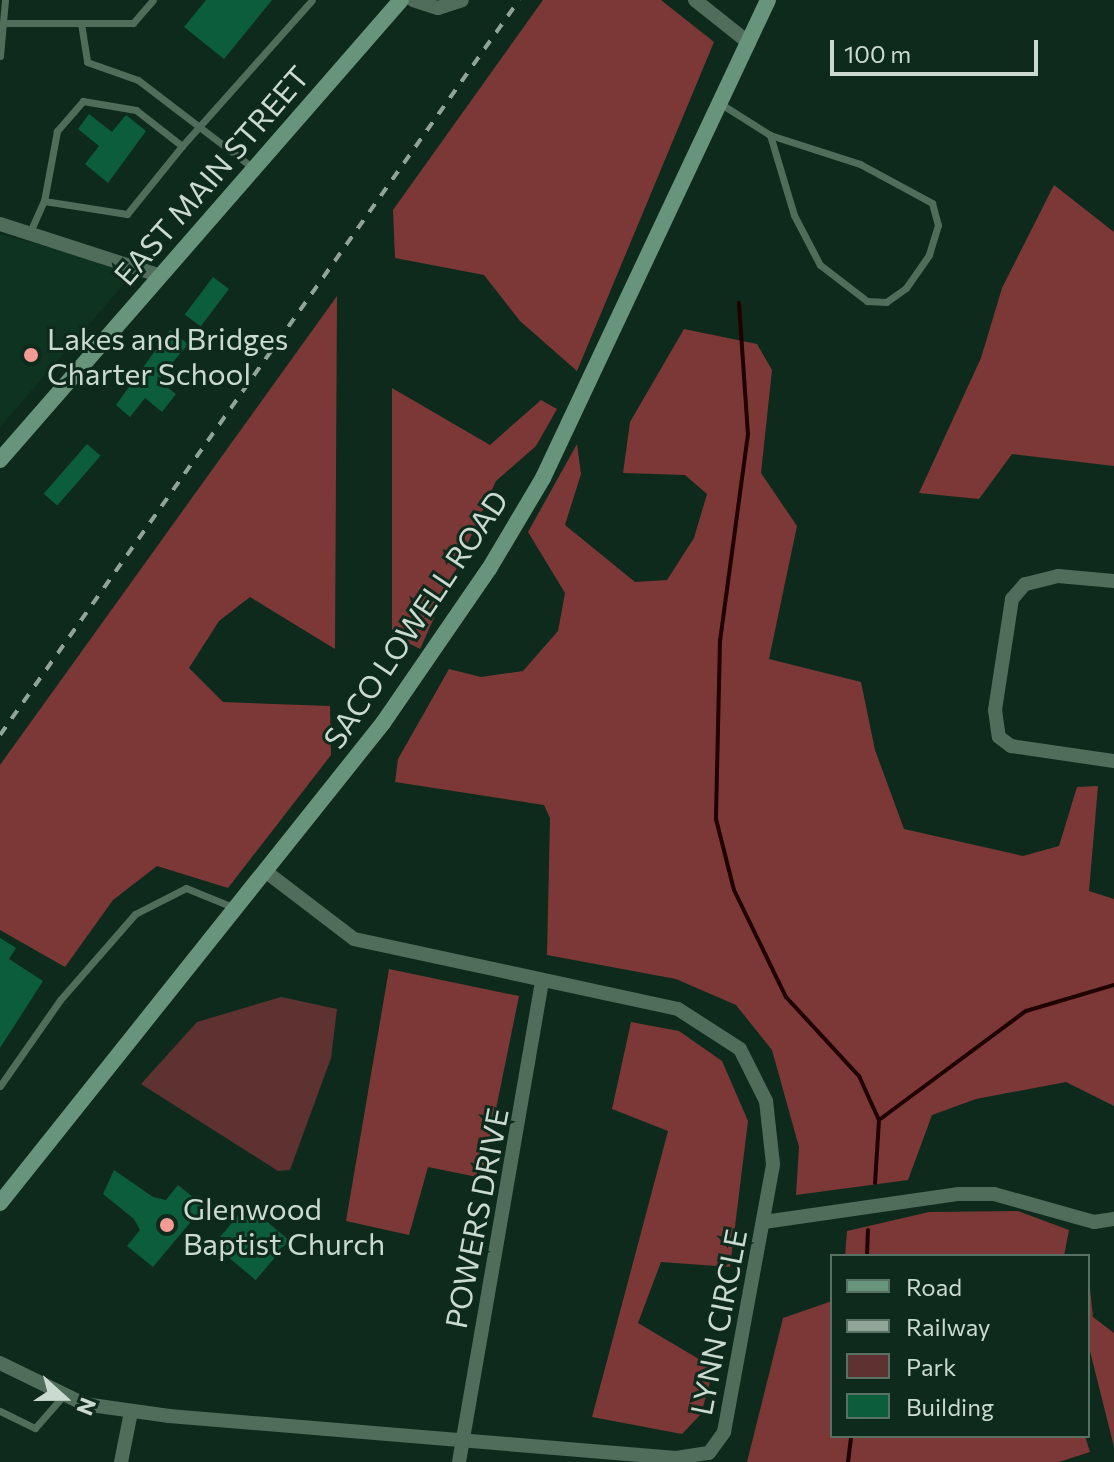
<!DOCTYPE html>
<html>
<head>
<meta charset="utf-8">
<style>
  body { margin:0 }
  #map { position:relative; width:1114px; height:1462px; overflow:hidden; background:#0e2a1c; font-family:Commissioner,sans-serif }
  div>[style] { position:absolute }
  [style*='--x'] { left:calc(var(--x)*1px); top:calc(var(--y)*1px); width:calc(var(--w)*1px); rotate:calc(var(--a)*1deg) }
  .built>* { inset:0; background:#0e3321 }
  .green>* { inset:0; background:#5e3230 }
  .forest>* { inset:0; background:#7b3836 }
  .stream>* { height:4px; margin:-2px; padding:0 2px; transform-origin:2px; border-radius:2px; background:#210000 }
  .building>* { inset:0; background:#0c5d3b; transform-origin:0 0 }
  .lane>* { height:7px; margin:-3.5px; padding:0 3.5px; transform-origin:3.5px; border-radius:3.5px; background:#506c5b }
  .street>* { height:14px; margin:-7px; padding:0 7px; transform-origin:7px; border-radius:7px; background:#506c5b }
  .secondary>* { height:16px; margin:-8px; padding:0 8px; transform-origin:8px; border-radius:8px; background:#67947a }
  .rail>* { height:4px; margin-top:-2px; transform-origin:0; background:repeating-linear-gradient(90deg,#90a498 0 10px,transparent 0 20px) }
  .dots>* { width:22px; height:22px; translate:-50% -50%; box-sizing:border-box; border:4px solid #0e2a1c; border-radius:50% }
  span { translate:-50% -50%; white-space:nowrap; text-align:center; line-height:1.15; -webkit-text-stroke:6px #0e2a1c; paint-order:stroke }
  .street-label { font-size:30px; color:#cadad0 }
  .poi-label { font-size:30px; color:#cadad0 }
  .left { translate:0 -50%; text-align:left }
  .legend { position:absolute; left:830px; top:1254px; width:260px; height:184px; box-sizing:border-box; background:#0e2a1c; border:2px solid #597064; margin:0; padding:10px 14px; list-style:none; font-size:24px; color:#cadad0 }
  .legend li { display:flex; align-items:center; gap:16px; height:40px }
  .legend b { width:40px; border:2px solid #597064 }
  .north { position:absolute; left:24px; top:1358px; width:80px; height:80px; -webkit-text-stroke:6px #0e2a1c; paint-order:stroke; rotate:111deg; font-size:22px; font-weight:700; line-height:32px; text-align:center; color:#cadad0 }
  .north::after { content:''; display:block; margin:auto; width:28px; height:36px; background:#cadad0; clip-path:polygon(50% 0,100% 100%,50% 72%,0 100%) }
  .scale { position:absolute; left:830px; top:40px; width:208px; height:36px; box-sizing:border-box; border:4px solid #cadad0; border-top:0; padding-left:10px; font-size:24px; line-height:28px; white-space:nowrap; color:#cadad0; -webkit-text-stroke:6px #0e2a1c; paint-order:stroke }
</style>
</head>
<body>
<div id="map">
  <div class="built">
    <i style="clip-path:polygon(0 234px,117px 265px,125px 283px,0 427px)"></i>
  </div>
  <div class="green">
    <i style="clip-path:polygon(281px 997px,337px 1009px,331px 1058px,290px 1170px,278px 1171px,141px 1084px,197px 1022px)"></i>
  </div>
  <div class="forest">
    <i style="clip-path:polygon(543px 0,661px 0,714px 42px,577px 371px,520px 321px,484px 275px,395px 258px,393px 210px)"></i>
    <i style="clip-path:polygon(1054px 185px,1114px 232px,1114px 466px,1012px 454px,979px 499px,919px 493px,981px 358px,1002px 288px)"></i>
    <i style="clip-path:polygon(337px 296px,335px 649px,250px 597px,219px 621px,189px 668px,223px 702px,330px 706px,331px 755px,228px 888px,157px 866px,113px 900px,65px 967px,0 930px,0 765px)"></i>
    <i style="clip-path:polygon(684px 329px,757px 344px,772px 370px,761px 473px,797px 526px,769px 659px,861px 682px,875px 750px,904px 829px,1023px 856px,1059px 846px,1077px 787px,1098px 786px,1089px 891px,1114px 899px,1114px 1106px,1066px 1082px,976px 1099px,932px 1115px,908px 1180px,796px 1195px,799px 1147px,772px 1050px,736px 1005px,676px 979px,547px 955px,550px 818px,544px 805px,395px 782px,398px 759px,449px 669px,481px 677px,523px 671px,558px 631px,565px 593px,528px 532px,577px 444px,581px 474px,565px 525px,635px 582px,667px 580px,694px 538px,707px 494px,685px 475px,623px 473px,630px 422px)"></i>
    <i style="clip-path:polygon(392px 388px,490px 445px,541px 400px,557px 409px,536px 446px,496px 481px,420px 649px,392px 635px)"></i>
    <i style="clip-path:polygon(389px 969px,519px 996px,482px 1178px,428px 1167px,409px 1235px,346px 1221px)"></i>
    <i style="clip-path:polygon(631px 1022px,679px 1031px,722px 1061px,748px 1121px,730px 1267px,661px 1262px,638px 1323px,714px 1368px,701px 1414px,682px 1434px,592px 1417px,668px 1131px,612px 1109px)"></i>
    <i style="clip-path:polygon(1018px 1211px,1069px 1230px,1064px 1256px,845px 1256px,847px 1231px,929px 1212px)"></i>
    <i style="clip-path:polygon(1088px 1269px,1093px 1317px,1114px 1333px,1114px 1447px,1088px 1343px)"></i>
    <i style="clip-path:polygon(832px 1301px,832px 1436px,1085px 1436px,1090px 1452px,1059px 1462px,747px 1462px,783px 1318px)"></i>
  </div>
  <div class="stream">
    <i style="--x:739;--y:303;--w:131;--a:86.1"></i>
    <i style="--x:748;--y:434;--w:208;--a:97.7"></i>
    <i style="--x:720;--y:640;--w:179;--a:91.3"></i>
    <i style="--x:716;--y:819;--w:73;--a:75.8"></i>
    <i style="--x:734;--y:890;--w:119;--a:64.1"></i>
    <i style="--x:786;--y:997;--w:108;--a:47.3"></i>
    <i style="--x:859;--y:1076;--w:48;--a:65.6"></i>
    <i style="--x:879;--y:1120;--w:63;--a:93.6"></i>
    <i style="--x:879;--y:1120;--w:183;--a:-36.6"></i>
    <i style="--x:1026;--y:1011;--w:92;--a:-16.5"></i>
    <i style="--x:867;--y:1256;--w:26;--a:-88"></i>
    <i style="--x:848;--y:1462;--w:26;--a:-83"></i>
  </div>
  <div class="building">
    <i style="clip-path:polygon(206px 0,272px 0,224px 59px,184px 27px)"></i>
    <i style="clip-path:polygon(89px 114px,112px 132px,126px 115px,146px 131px,108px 183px,85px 164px,99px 146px,78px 129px)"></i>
    <i style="left:213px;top:277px;width:20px;height:47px;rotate:37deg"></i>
    <i style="clip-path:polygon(170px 330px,188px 344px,158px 380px,176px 394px,162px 412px,145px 398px,130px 417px,116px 405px)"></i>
    <i style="left:87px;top:444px;width:18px;height:66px;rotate:41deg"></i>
    <i style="clip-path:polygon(0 938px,16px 948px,9px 959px,43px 981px,0 1048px)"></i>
    <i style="clip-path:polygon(114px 1170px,153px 1197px,166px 1200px,178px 1185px,204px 1206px,153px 1267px,127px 1246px,140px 1230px,134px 1219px,103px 1194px)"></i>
    <i style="left:247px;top:1205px;width:55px;height:52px;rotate:40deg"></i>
  </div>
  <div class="lane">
    <i style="--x:5;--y:23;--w:128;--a:0"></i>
    <i style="--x:133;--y:23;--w:30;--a:-49"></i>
    <i style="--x:81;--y:23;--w:39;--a:81"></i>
    <i style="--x:87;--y:62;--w:54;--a:19.4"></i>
    <i style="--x:138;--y:80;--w:145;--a:37.4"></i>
    <i style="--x:0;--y:56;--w:56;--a:-84.9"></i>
    <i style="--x:721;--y:104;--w:58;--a:32.3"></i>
    <i style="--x:770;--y:135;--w:95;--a:17.9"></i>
    <i style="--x:860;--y:164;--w:82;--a:28.4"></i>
    <i style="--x:932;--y:203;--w:23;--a:75"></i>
    <i style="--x:938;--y:225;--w:31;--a:107"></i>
    <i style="--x:929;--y:255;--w:40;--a:124.9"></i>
    <i style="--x:906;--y:288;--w:24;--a:145"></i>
    <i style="--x:886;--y:302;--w:19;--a:-177"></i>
    <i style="--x:867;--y:301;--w:59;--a:-142.5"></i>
    <i style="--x:820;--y:265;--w:56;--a:-117.5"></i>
    <i style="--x:794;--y:215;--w:84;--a:-106.7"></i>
    <i style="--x:182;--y:146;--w:195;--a:-48.3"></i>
    <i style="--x:30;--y:232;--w:34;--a:-66"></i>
    <i style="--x:44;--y:201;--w:84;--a:8.9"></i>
    <i style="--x:127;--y:214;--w:87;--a:-51"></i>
    <i style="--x:182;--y:146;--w:58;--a:-142"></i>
    <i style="--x:136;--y:110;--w:54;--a:-170.4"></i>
    <i style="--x:83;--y:101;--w:40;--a:131"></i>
    <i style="--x:57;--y:131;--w:71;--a:100.5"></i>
    <i style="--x:0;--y:1086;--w:105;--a:-55.1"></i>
    <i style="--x:60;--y:1000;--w:114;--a:-48.9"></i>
    <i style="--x:135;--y:914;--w:57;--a:-27"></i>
    <i style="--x:186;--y:888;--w:53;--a:22.2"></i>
    <i style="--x:0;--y:1411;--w:39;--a:26"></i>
    <i style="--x:35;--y:1428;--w:43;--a:-48.8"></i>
  </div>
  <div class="street">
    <i style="--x:413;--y:0;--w:26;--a:18"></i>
    <i style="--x:438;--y:8;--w:25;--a:-18"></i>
    <i style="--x:695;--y:0;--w:69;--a:38.5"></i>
    <i style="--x:0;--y:224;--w:169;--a:17.9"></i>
    <i style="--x:1114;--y:581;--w:56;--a:-174.9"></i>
    <i style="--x:1058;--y:576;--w:34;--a:166"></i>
    <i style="--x:1025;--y:584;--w:20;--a:131"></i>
    <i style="--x:1012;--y:599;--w:112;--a:98.7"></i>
    <i style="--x:995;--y:710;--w:27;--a:82"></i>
    <i style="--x:999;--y:737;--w:15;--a:37"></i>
    <i style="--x:1011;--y:746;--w:104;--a:8.3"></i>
    <i style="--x:764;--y:1222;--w:197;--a:-8.2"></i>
    <i style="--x:959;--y:1194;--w:35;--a:0"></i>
    <i style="--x:994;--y:1194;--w:104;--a:15.6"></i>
    <i style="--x:1094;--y:1222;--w:20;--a:-9"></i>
    <i style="--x:0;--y:1363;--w:93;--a:26"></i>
    <i style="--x:84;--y:1404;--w:86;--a:8"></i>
    <i style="--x:169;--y:1416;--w:509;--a:4.74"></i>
    <i style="--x:676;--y:1458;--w:33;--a:-9"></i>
    <i style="--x:709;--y:1453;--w:26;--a:-54"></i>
    <i style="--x:724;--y:1432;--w:272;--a:-79.6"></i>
    <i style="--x:773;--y:1164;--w:63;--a:-96.3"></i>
    <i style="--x:766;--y:1101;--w:58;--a:-116.6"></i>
    <i style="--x:740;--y:1049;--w:74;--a:-147.2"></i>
    <i style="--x:678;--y:1009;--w:331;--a:-167.8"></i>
    <i style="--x:354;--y:939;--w:112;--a:-142.6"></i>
    <i style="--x:121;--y:1462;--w:51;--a:-78.7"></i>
    <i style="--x:459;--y:1462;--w:486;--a:-80.2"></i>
  </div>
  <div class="secondary">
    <i style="--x:0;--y:460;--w:610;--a:-48.92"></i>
    <i style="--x:0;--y:1203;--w:614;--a:-51.41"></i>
    <i style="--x:383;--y:723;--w:187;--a:-55.5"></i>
    <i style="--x:489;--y:569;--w:106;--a:-59.3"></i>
    <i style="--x:543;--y:478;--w:528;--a:-64.79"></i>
  </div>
  <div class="rail">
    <i style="--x:0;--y:735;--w:900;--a:-54.77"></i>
  </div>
  <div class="dots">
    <i style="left:31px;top:355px;background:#f59b96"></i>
    <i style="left:167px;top:1225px;background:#f59b96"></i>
  </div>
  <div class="street-label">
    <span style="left:211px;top:175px;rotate:-49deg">EAST MAIN STREET</span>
    <span style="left:415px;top:619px;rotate:-56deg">SACO LOWELL ROAD</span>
    <span style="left:476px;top:1218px;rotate:-79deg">POWERS DRIVE</span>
    <span style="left:718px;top:1322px;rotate:-79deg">LYNN CIRCLE</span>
  </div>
  <div class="poi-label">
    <span class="left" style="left:47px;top:355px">Lakes and Bridges<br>Charter School</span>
    <span class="left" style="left:183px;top:1225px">Glenwood<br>Baptist Church</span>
  </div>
  <ul class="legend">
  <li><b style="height:10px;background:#67947a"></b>Road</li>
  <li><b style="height:10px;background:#90a498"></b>Railway</li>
  <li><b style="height:22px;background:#5e3230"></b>Park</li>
  <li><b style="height:22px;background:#0c5d3b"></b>Building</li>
  </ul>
  <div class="north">N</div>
  <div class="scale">100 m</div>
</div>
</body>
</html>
